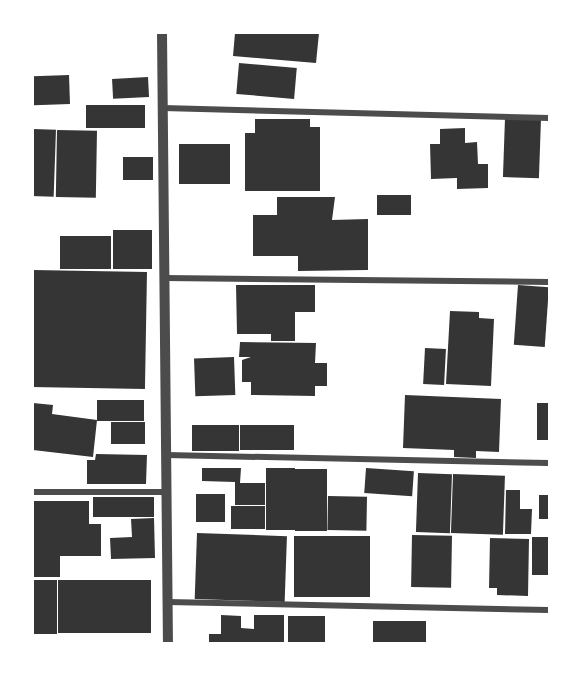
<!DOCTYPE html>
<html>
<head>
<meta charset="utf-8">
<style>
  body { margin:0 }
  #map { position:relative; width:582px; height:676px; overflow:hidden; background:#fff; font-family:"Exo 2",sans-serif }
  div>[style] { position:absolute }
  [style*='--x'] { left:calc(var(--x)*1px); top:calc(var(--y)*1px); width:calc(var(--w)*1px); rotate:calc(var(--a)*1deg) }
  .building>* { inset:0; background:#353535; transform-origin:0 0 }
  .minor>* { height:6px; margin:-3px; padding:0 3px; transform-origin:3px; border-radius:3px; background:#4c4c4c }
  .tertiary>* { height:10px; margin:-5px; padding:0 5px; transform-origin:5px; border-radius:5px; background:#4c4c4c }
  span { translate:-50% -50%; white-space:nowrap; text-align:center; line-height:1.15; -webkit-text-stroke:5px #fff; paint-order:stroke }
  .frame { position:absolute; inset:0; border:34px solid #fff; pointer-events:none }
</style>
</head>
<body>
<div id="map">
  <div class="building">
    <i style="clip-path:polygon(235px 33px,319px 33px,316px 63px,233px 56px)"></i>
    <i style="left:239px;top:63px;width:58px;height:31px;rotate:5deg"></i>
    <i style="left:69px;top:75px;width:29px;height:36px;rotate:88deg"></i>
    <i style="left:148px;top:77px;width:20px;height:36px;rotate:87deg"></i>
    <i style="left:86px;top:105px;width:59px;height:23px"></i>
    <i style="left:505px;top:118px;width:36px;height:59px;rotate:2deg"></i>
    <i style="clip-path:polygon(255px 119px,310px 119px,310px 127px,320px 127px,320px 191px,245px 191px,245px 133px,255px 133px)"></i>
    <i style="clip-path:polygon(465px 128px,465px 143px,477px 142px,478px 164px,488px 164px,488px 188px,457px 189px,457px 178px,431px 179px,430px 144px,440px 144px,440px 129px)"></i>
    <i style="left:33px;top:129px;width:23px;height:67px;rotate:2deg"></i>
    <i style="left:57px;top:130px;width:40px;height:67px;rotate:1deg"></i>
    <i style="left:179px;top:144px;width:51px;height:40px"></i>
    <i style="left:153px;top:157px;width:23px;height:30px;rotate:90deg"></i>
    <i style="left:411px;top:195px;width:20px;height:34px;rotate:90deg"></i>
    <i style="clip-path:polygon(277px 197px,335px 197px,332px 220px,368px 219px,368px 270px,298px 271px,298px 256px,253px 256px,253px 215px,277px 215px)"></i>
    <i style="left:113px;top:230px;width:39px;height:39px"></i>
    <i style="left:60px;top:236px;width:51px;height:33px"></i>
    <i style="left:33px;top:270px;width:114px;height:117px;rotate:1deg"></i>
    <i style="clip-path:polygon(236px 285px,315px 285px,315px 312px,295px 312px,295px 341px,271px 341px,271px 334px,237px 334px)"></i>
    <i style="left:518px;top:285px;width:31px;height:60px;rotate:4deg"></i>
    <i style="clip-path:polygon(450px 311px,479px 312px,479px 318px,494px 319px,491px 386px,446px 384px)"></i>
    <i style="clip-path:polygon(240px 342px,316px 343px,315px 363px,327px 363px,327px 386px,315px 386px,315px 396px,251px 395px,251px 382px,242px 382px,242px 360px,251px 357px,239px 357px)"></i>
    <i style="left:425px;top:348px;width:21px;height:36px;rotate:3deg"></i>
    <i style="left:234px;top:357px;width:38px;height:40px;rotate:88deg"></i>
    <i style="clip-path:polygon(405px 395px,501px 399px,499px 452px,476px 451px,476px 458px,454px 457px,454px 450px,403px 448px)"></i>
    <i style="left:97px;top:400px;width:47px;height:21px"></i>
    <i style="clip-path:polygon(33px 403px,53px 405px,52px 414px,97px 420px,93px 457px,33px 450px)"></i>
    <i style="left:537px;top:403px;width:12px;height:37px"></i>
    <i style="left:111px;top:422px;width:34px;height:22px"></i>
    <i style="left:192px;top:425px;width:47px;height:26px"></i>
    <i style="left:240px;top:425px;width:54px;height:25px"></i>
    <i style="clip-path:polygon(96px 454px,147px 455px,146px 484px,87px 484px,87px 460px,95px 460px)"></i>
    <i style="clip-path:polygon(202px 468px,241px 468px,240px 483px,265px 483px,265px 505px,235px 505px,235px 482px,202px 481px)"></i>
    <i style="left:266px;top:468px;width:29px;height:62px"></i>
    <i style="left:366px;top:468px;width:48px;height:25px;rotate:4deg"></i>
    <i style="left:295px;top:469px;width:32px;height:62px"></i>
    <i style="left:418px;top:473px;width:34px;height:59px;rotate:2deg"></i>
    <i style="left:453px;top:474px;width:52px;height:59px;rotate:2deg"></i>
    <i style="clip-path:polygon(506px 490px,520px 490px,520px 509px,532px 509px,531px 534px,505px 534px)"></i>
    <i style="left:196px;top:494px;width:29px;height:28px"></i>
    <i style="left:539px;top:495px;width:10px;height:24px"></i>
    <i style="left:328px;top:496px;width:39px;height:34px;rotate:1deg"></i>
    <i style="left:154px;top:497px;width:20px;height:61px;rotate:90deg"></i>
    <i style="clip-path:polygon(33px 501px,89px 501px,89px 524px,101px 524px,101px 556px,60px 556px,60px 577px,33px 577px)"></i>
    <i style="left:231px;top:506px;width:34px;height:23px"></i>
    <i style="clip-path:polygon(154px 518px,155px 558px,111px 559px,110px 538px,132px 537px,131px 519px)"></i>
    <i style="left:197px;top:533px;width:90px;height:66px;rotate:2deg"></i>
    <i style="left:412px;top:535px;width:40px;height:52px;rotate:1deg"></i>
    <i style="left:294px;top:536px;width:76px;height:61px"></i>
    <i style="left:532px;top:537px;width:17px;height:38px"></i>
    <i style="clip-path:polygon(490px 538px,529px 539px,528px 596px,497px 595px,497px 588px,489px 588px)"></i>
    <i style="left:33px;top:580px;width:24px;height:54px"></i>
    <i style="left:58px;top:580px;width:93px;height:53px"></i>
    <i style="clip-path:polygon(221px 615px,241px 616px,241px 628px,254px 629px,254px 615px,284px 615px,284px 643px,209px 643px,209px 634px,221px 634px)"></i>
    <i style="left:288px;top:616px;width:37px;height:27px"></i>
    <i style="left:373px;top:621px;width:53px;height:22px"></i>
  </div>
  <div class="minor">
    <i style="--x:163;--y:108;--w:386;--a:1.5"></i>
    <i style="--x:164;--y:278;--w:385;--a:0.6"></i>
    <i style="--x:166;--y:455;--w:383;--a:1.2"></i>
    <i style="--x:33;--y:492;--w:133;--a:0"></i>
    <i style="--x:167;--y:602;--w:382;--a:1.2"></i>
  </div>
  <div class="tertiary">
    <i style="--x:162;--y:33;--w:610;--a:89.44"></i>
  </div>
  <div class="frame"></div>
</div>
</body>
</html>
